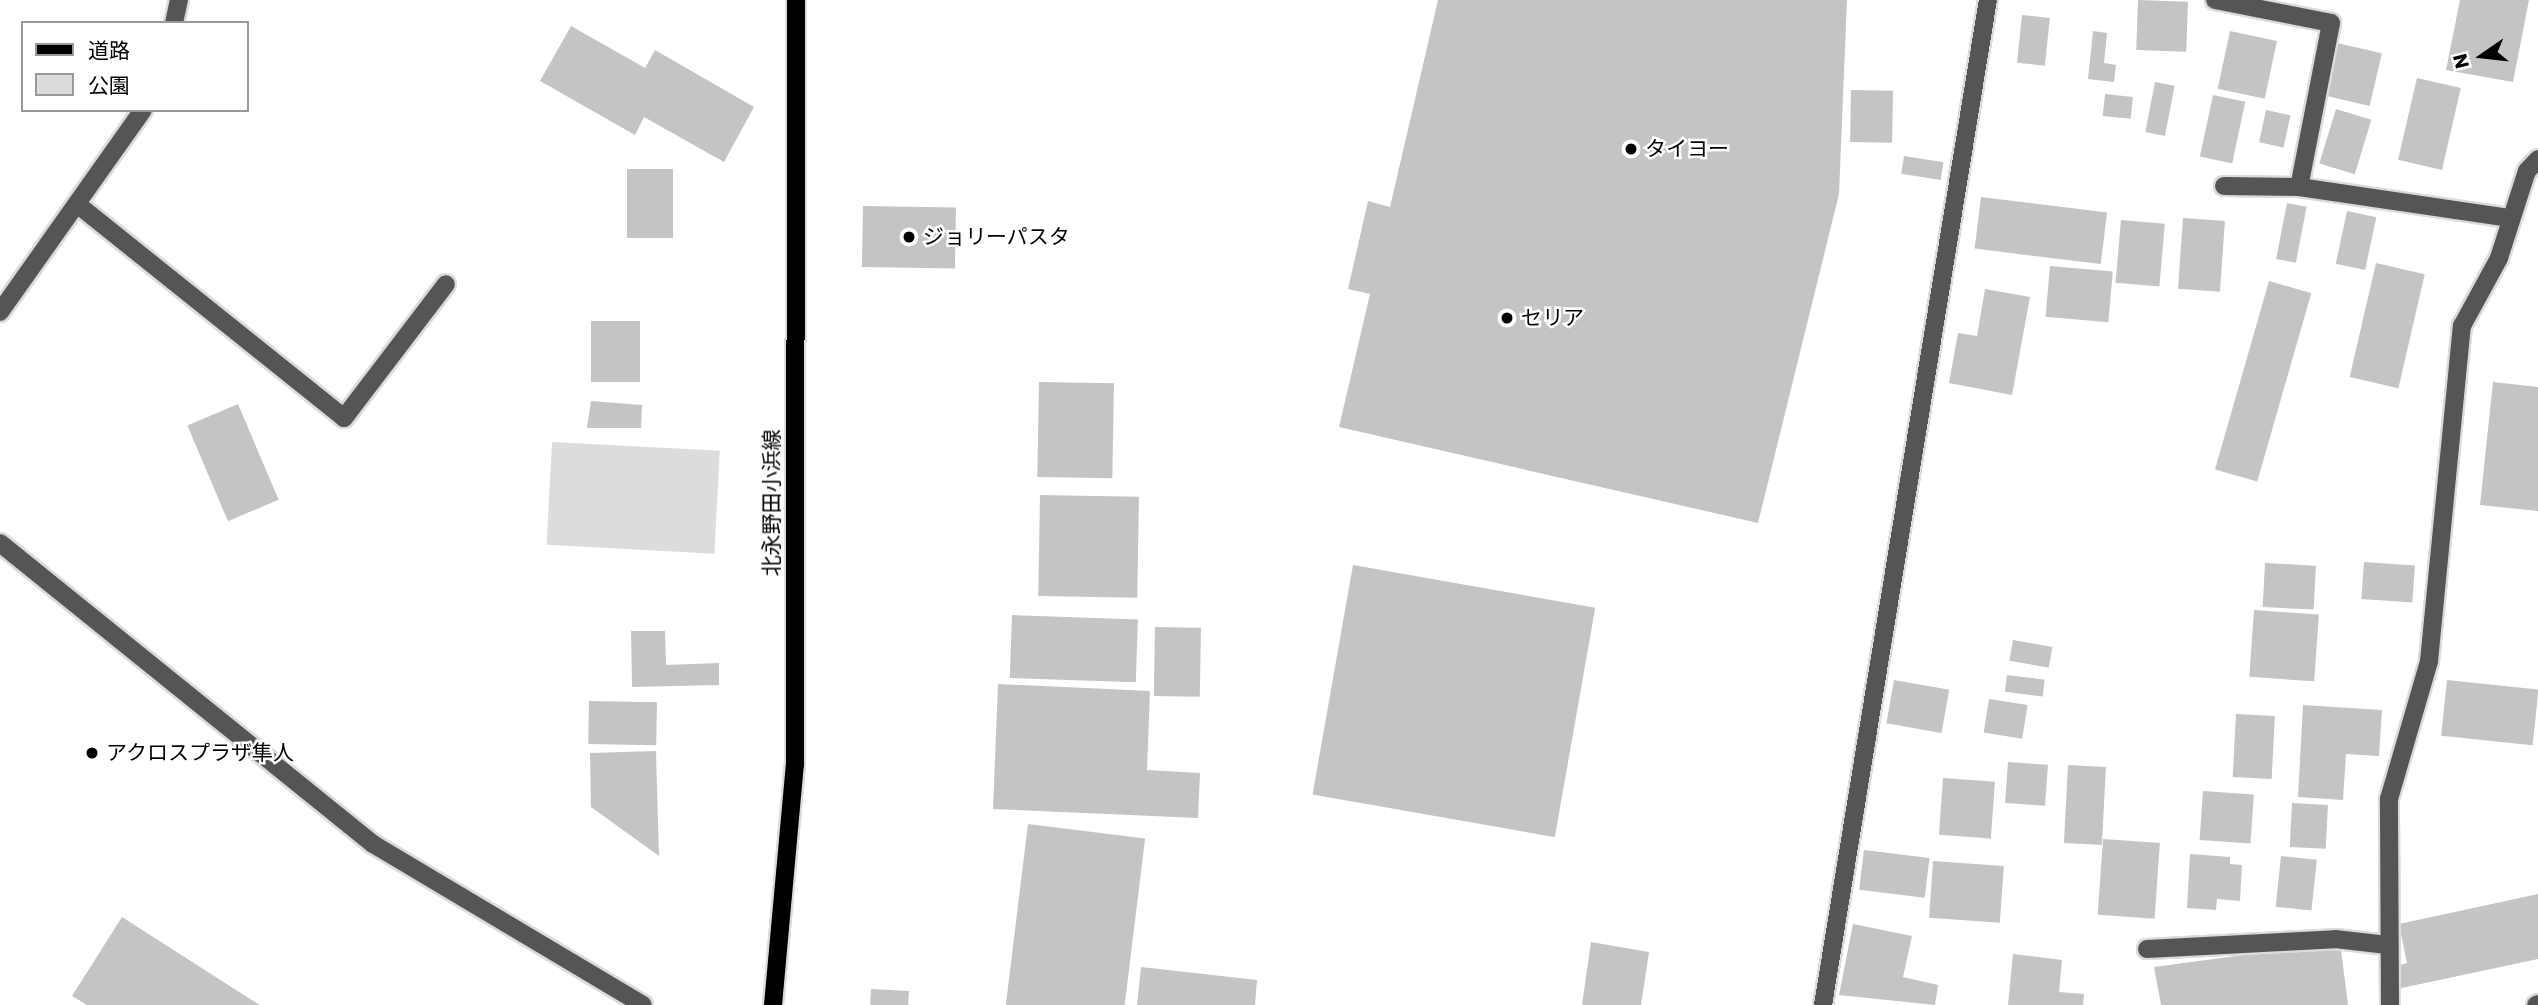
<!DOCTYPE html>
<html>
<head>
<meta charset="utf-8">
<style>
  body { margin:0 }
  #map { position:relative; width:2538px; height:1005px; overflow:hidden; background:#fff; font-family:Poppins,"Noto Sans JP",sans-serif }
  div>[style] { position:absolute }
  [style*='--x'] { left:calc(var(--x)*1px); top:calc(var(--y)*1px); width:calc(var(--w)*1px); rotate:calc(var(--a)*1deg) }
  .green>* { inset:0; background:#dcdcdc; transform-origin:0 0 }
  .building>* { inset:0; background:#c4c4c4; transform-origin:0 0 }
  .roads { filter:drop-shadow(2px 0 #dbdbdb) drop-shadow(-2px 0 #dbdbdb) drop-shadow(0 2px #dbdbdb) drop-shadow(0 -2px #dbdbdb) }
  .minor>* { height:18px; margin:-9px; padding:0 9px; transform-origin:9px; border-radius:9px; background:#555 }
  .major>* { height:18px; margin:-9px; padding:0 9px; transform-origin:9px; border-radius:9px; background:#000 }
  .dots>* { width:19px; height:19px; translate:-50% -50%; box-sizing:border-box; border:4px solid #fff; border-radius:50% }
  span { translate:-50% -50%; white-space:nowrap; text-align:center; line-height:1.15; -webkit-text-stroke:5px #fff; paint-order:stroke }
  .poi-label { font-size:21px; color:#000 }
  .left { translate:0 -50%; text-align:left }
  .street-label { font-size:21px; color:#000 }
  .legend { position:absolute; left:21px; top:21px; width:228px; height:91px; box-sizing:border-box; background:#fff; border:2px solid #999; margin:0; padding:9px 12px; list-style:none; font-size:21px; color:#000 }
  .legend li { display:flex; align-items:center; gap:14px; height:35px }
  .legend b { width:35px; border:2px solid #999 }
  .north { position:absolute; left:2447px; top:21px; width:70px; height:70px; -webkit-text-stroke:5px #fff; paint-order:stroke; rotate:256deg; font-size:19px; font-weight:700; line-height:28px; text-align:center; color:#000 }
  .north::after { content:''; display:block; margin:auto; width:24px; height:32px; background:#000; clip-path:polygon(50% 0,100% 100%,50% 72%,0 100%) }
</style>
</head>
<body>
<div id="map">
  <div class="green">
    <i style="left:552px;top:442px;width:168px;height:103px;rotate:3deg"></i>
  </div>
  <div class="building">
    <i style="clip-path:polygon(1438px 0,1847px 0,1839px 194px,1758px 523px,1339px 427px,1370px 294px,1348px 289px,1368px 201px,1390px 207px)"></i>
    <i style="left:2138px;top:0;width:50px;height:50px;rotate:2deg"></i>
    <i style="clip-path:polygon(2460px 0,2529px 0,2513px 82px,2446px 70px)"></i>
    <i style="left:2022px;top:15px;width:28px;height:48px;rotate:6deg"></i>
    <i style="clip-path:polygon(571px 26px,645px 68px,655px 50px,754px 107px,724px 162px,644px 117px,635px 135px,540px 81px)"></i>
    <i style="clip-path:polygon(2093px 31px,2107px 33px,2104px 63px,2116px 65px,2114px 82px,2088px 79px)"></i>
    <i style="left:2230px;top:31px;width:48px;height:59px;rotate:12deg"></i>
    <i style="left:2337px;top:43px;width:46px;height:54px;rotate:13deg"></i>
    <i style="left:2417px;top:78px;width:45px;height:84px;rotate:13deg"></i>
    <i style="left:2155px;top:82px;width:20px;height:51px;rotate:11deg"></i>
    <i style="left:1851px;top:90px;width:42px;height:52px;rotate:1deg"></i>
    <i style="left:2105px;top:94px;width:28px;height:22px;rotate:6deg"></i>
    <i style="left:2213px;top:95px;width:33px;height:63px;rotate:12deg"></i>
    <i style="left:2336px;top:109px;width:37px;height:57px;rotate:17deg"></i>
    <i style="left:2266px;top:110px;width:25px;height:33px;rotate:12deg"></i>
    <i style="left:1904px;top:156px;width:40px;height:18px;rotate:9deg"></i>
    <i style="left:627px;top:169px;width:46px;height:69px"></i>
    <i style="left:1981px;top:197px;width:127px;height:52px;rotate:7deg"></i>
    <i style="left:2287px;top:203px;width:20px;height:57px;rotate:11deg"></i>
    <i style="left:863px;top:206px;width:93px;height:61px;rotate:1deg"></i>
    <i style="left:2347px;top:211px;width:30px;height:54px;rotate:12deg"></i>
    <i style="left:2183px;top:218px;width:42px;height:71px;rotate:4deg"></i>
    <i style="left:2121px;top:220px;width:44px;height:63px;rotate:5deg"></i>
    <i style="left:2376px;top:263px;width:50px;height:117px;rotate:13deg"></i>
    <i style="left:2050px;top:266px;width:63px;height:51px;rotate:5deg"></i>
    <i style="left:2269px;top:281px;width:44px;height:196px;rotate:16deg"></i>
    <i style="clip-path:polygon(1985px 289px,2030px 297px,2012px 395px,1949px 383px,1958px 333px,1977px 336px)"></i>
    <i style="left:591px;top:321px;width:49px;height:61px"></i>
    <i style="left:1039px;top:382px;width:75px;height:95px;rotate:1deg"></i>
    <i style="clip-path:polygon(2493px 382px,2538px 387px,2538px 511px,2480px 505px)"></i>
    <i style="clip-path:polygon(591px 401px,642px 405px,641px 428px,587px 428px)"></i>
    <i style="left:238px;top:404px;width:104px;height:55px;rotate:67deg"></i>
    <i style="left:1040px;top:495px;width:99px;height:101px;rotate:1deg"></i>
    <i style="left:2364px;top:562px;width:51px;height:37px;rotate:4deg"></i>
    <i style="left:2265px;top:563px;width:51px;height:44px;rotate:3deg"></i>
    <i style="left:1353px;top:565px;width:246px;height:233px;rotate:10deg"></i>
    <i style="left:2254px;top:610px;width:65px;height:67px;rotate:4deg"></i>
    <i style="left:1012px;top:615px;width:126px;height:63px;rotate:2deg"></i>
    <i style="left:1155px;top:627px;width:46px;height:69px;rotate:1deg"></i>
    <i style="clip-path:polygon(631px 631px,665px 631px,666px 665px,719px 663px,719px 685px,632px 687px)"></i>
    <i style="left:2013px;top:640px;width:40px;height:21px;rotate:10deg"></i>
    <i style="left:2007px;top:675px;width:38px;height:17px;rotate:7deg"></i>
    <i style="left:1894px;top:680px;width:56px;height:44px;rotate:10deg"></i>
    <i style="left:2447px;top:680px;width:92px;height:56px;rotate:6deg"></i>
    <i style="clip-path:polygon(998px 684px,1150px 691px,1147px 770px,1200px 773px,1198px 818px,993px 809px)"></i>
    <i style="left:1989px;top:699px;width:39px;height:34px;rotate:9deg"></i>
    <i style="left:589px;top:701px;width:68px;height:43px;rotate:1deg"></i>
    <i style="clip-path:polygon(2303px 705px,2382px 710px,2379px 756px,2346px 754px,2343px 800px,2298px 797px)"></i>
    <i style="left:2236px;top:714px;width:39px;height:63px;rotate:3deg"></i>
    <i style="clip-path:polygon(656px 751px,659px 856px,591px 807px,590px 753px)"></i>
    <i style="left:2008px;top:762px;width:40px;height:41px;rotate:4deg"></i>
    <i style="left:2068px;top:765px;width:38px;height:78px;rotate:3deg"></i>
    <i style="left:1943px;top:778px;width:52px;height:57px;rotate:4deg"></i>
    <i style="left:2203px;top:791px;width:51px;height:49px;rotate:4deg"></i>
    <i style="left:2292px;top:803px;width:36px;height:44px;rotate:3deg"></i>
    <i style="left:1028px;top:824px;width:118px;height:182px;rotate:7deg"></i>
    <i style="left:2103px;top:839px;width:57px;height:76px;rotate:4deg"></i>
    <i style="left:1864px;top:850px;width:66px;height:40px;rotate:7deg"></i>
    <i style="clip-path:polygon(2190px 854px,2230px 857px,2230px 864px,2242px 865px,2240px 901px,2217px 899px,2216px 910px,2187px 908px)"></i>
    <i style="left:2281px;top:856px;width:36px;height:51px;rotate:6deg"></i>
    <i style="left:1933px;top:861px;width:71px;height:57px;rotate:4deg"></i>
    <i style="clip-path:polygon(2538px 894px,2538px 959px,2397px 989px,2392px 967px,2407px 963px,2399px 924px)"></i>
    <i style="clip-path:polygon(122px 917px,250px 999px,260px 1005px,87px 1005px,72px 996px)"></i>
    <i style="clip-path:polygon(1853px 924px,1912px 936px,1903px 977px,1938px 985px,1935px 1005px,1839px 995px)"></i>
    <i style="clip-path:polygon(1591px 942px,1649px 952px,1641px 1005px,1582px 1005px)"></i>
    <i style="clip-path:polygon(2340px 942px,2348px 1005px,2161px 1005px,2154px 967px)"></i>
    <i style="clip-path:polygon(2013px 954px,2062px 960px,2059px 992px,2084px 994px,2083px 1005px,2008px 1005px)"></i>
    <i style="clip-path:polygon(1141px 967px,1257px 980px,1255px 1005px,1137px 1005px)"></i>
    <i style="left:871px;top:989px;width:38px;height:16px;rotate:3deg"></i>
  </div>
  <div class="roads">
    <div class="minor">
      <i style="--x:2215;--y:0;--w:118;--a:11.2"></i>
      <i style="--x:2331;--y:23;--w:167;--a:101"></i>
      <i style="--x:2299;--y:187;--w:212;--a:8.4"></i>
      <i style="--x:174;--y:23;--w:24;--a:-78"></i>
      <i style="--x:2224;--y:186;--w:75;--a:0.8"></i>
      <i style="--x:77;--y:204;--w:342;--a:38.7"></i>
      <i style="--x:344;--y:418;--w:168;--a:-52.7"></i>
      <i style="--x:0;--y:312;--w:247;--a:-54.7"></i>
      <i style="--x:0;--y:543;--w:479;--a:38.9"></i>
      <i style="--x:373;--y:844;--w:314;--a:30.8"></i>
      <i style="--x:2147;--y:949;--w:188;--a:-3"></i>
      <i style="--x:2335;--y:939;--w:53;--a:6.5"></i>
      <i style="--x:1823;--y:1005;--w:1018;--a:-80.68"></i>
      <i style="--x:2390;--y:1005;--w:206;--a:-90.3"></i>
      <i style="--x:2389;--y:799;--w:144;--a:-73.8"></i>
      <i style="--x:2429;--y:661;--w:337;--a:-84.4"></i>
      <i style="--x:2462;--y:326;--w:77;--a:-61.4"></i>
      <i style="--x:2499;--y:258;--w:91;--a:-72.2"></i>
      <i style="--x:2527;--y:171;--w:16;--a:-47"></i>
      <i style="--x:2536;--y:1005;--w:2;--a:-27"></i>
    </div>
    <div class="major">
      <i style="--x:773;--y:1005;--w:241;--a:-84.8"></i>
      <i style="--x:795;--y:765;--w:765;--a:-89.93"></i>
    </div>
  </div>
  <div class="dots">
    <i style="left:1631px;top:149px;background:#000"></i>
    <i style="left:909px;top:237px;background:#000"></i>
    <i style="left:1507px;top:318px;background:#000"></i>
    <i style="left:92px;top:753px;background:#000"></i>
  </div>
  <div class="poi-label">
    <span class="left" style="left:1645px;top:149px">タイヨー</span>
    <span class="left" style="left:923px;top:237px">ジョリーパスタ</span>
    <span class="left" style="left:1521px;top:318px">セリア</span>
    <span class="left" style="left:106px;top:753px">アクロスプラザ隼人</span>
  </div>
  <div class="street-label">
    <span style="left:772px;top:503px;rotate:-90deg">北永野田小浜線</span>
  </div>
  <ul class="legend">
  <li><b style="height:9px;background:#000"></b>道路</li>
  <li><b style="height:19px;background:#dcdcdc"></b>公園</li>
  </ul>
  <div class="north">N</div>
</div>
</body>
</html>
